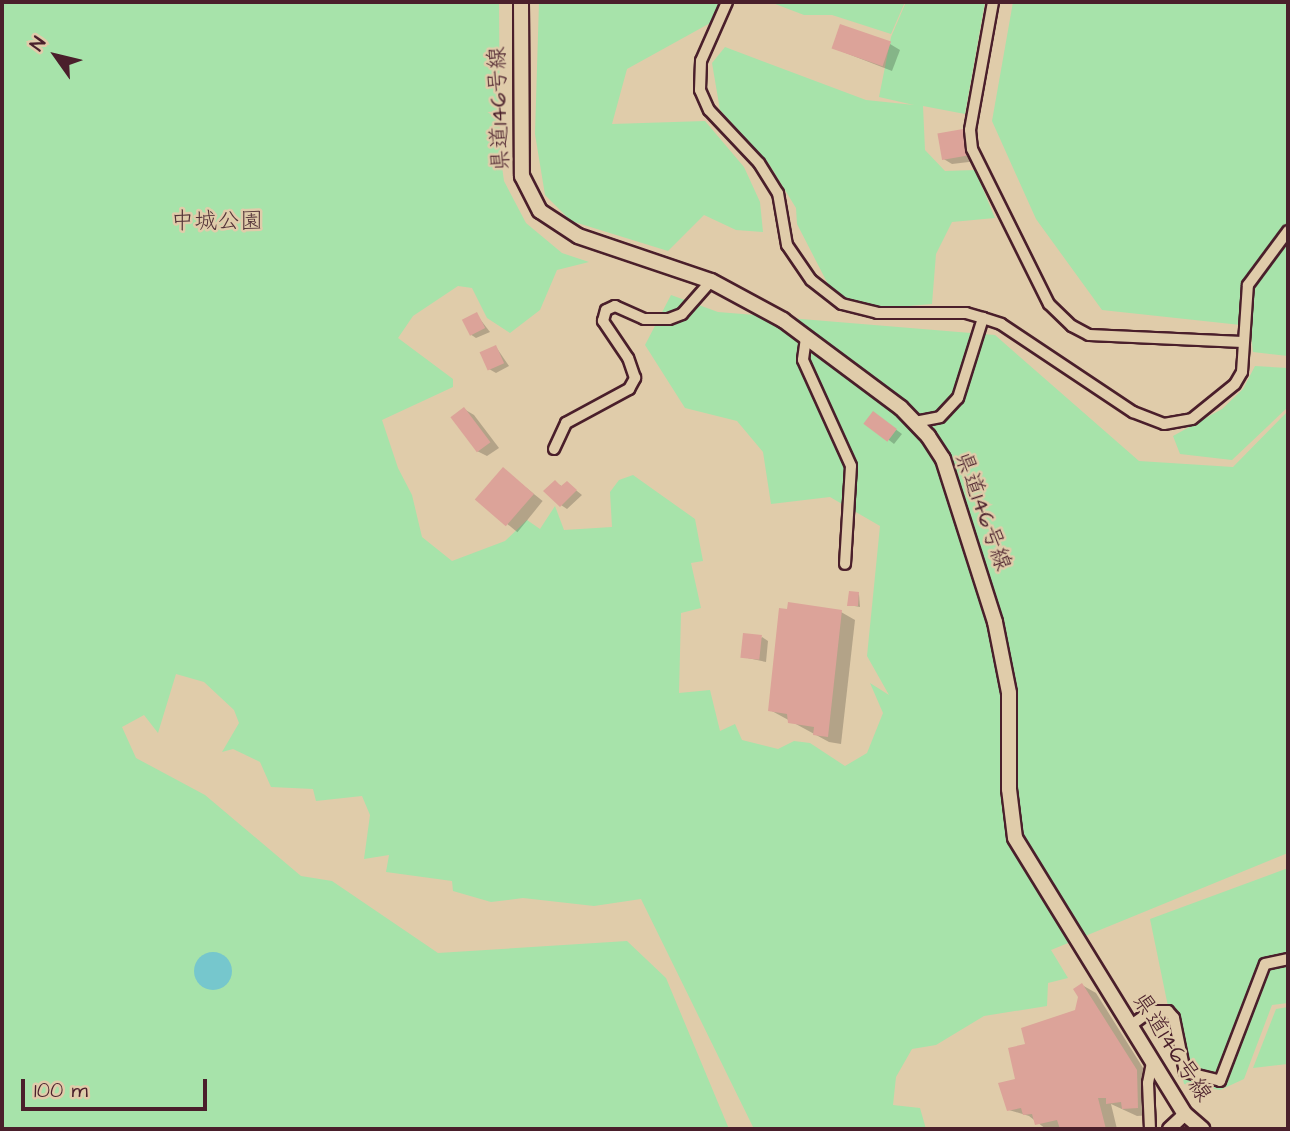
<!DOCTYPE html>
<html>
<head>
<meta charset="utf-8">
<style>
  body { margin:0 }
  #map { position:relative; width:1290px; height:1131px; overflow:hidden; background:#e0ccaa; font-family:"Architects Daughter","Klee One",sans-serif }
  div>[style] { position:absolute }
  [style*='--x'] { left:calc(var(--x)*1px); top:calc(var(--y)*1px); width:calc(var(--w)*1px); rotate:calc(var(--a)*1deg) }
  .green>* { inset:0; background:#a7e3aa }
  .water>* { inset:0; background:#76c7cd }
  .round { border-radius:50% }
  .shadow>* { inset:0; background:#0003; transform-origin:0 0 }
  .building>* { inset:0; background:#dca399; transform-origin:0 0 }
  .roads { filter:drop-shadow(2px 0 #4a1f2b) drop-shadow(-2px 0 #4a1f2b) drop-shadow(0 2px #4a1f2b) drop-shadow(0 -2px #4a1f2b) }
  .minor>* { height:10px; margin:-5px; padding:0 5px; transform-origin:5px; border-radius:5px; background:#e0ccaa }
  .tertiary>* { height:12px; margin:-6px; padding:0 6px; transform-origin:6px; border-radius:6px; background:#e0ccaa }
  .secondary>* { height:14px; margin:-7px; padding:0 7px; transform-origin:7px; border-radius:7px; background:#e0ccaa }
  span { translate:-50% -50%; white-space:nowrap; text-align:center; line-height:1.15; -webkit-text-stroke:5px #e0ccaa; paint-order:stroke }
  .street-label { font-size:23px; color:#4a1f2b }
  .park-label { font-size:23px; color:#533338 }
  .frame { position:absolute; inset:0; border:4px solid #4a1f2b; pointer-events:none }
  .north { position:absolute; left:21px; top:21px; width:70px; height:70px; -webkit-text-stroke:5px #e0ccaa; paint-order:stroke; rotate:304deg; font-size:19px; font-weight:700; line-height:28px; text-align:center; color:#4a1f2b }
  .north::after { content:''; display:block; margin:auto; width:24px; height:32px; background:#4a1f2b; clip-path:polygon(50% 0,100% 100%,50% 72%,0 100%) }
  .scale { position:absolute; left:21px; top:1079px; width:186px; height:32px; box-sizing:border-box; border:4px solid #4a1f2b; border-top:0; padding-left:9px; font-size:21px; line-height:24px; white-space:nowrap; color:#4a1f2b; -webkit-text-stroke:5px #e0ccaa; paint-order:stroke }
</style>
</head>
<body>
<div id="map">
  <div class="green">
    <i style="clip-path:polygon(2px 2px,499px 2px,500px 152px,504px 181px,526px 223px,562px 253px,589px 262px,557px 270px,540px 310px,510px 333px,487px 318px,472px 288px,458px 286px,413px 316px,398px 338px,453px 379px,453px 387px,382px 420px,398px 468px,412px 495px,422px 537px,452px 561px,505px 541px,527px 520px,540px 529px,555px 506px,564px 530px,612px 527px,610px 492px,619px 480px,633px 475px,695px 519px,703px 561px,691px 563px,701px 608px,681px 613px,679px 693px,710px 690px,720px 731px,735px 724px,742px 740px,778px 749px,794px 741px,810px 743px,845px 766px,867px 753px,883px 713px,870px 683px,889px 695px,867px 656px,880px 526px,830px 497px,771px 504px,763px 452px,737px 421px,685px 408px,645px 345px,671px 295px,718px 312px,995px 335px,1139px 461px,1233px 467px,1288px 411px,1288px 853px,1051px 950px,1068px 978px,1048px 983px,1047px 1006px,984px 1016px,936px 1045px,912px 1049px,896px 1077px,893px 1105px,920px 1108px,926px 1129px,754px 1129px,641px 899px,594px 906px,523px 898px,491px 902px,453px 891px,452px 881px,386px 872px,389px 855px,364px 859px,370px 815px,362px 796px,316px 801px,313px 789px,271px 787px,260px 762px,233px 749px,222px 752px,239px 723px,234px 710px,204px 682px,176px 674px,158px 733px,144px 715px,122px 727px,136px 758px,205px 795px,301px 876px,332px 881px,438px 953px,627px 941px,666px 978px,729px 1129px,2px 1129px)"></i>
    <i style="clip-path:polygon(539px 2px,720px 2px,712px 22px,627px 69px,612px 124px,705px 121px,744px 167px,760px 202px,763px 232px,736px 230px,704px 215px,668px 251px,571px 221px,545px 195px,535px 134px)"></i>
    <i style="clip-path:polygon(770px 2px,905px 2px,891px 34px,832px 15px,804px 15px)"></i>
    <i style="clip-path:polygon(906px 2px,985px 2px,965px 114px,923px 106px,925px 150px,945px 171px,975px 170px,995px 218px,952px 222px,936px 254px,932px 304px,885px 308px,844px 302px,832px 292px,797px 224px,796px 208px,769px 164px,720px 110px,712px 63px,725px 47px,866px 100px,914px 105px,879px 97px,891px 37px)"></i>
    <i style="clip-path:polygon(1013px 2px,1288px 2px,1288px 356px,1253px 352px,1250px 326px,1102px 310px,1036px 219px,992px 121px)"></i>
    <i style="clip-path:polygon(1255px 366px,1288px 368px,1288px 407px,1232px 460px,1180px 454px,1173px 436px,1222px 409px,1243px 389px)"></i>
    <i style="clip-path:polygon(1288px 868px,1288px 1003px,1272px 1005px,1244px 1079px,1220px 1090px,1184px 1084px,1150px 919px)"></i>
    <i style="clip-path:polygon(1288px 1007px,1288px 1064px,1253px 1068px,1276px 1009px)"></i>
  </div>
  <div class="water">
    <i class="round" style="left:194px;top:952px;width:38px;height:38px"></i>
  </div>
  <div class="shadow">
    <i style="clip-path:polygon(890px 44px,900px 50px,892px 71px,833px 48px)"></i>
    <i style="clip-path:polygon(962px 131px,973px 137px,977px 161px,952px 164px,942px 158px)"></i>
    <i style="clip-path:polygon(476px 314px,490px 332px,476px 338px,470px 334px)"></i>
    <i style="clip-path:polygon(496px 347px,509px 366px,496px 373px,489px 369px)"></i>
    <i style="clip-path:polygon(464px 409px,474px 415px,499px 448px,487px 456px,477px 451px)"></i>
    <i style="clip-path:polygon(879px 417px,902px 434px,894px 444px,866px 422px)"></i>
    <i style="left:503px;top:469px;width:51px;height:40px;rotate:39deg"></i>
    <i style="clip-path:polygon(555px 482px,563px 487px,567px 483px,582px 495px,567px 509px,561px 505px)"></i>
    <i style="clip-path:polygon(859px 594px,860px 607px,849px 605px)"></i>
    <i style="clip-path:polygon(841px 612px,855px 620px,841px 744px,829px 742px,770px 710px)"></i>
    <i style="clip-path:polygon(762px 637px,768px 641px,766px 662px,743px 657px)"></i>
    <i style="clip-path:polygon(1082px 985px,1096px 993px,1150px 1079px,1152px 1115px,1137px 1116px,1111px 1104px,1117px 1129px,1046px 1129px,1029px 1116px,1009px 1110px,1027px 1045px,1077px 1011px)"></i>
  </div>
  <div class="building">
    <i style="left:840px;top:24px;width:54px;height:26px;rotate:19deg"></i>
    <i style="left:963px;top:129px;width:27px;height:26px;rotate:80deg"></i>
    <i style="left:477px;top:312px;width:18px;height:17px;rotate:63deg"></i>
    <i style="left:496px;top:345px;width:20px;height:18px;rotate:66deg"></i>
    <i style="left:464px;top:407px;width:44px;height:17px;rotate:53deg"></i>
    <i style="left:873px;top:411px;width:30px;height:16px;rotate:37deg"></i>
    <i style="left:503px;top:467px;width:41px;height:43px;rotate:41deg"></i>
    <i style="clip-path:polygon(555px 480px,561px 486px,567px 481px,577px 490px,560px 507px,543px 491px)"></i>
    <i style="clip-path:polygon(849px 591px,859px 592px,858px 606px,847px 606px)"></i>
    <i style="clip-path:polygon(788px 602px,842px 610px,828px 737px,813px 735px,814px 727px,788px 723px,787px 714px,768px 711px,779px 608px,787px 609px)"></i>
    <i style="left:743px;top:633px;width:19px;height:25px;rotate:6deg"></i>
    <i style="clip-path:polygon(1082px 983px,1137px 1070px,1138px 1108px,1122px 1109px,1121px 1102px,1106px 1104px,1106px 1098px,1098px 1098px,1106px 1129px,1060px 1129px,1057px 1120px,1035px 1125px,1032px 1114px,1023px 1115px,1021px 1108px,1007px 1111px,998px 1083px,1015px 1079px,1008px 1048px,1025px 1044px,1021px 1028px,1075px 1010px,1078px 997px,1073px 989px)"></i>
  </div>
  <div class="roads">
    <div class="minor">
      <i style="--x:727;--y:2;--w:64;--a:113.8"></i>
      <i style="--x:701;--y:61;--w:29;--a:92"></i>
      <i style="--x:700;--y:90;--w:22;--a:66"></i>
      <i style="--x:709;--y:110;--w:73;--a:46.7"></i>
      <i style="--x:759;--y:163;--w:36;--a:58"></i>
      <i style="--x:778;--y:193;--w:53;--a:80.2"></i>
      <i style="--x:787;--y:245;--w:42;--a:55.6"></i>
      <i style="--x:811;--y:280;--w:39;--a:38"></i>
      <i style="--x:842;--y:304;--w:36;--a:14"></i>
      <i style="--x:877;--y:313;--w:89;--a:0"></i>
      <i style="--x:966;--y:313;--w:18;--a:16"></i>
      <i style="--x:993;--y:2;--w:130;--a:100.2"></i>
      <i style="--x:970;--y:130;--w:19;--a:84"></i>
      <i style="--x:972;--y:149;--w:173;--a:63.6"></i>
      <i style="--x:1049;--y:304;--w:32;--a:44"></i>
      <i style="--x:1072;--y:326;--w:19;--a:28"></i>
      <i style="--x:1089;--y:335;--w:154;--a:2.6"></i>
      <i style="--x:806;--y:338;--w:22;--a:98"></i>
      <i style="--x:803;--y:360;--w:116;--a:65.6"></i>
      <i style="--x:851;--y:466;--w:98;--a:93.5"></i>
      <i style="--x:915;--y:422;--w:25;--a:-11"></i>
      <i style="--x:940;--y:417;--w:26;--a:-47"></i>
      <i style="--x:958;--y:398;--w:84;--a:-72.6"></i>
      <i style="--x:983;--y:318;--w:19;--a:18"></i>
      <i style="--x:1001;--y:324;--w:159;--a:33.7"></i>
      <i style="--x:1133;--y:412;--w:33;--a:21"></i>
      <i style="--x:1164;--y:424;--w:28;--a:-10"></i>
      <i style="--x:1192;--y:419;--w:55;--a:-39.1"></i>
      <i style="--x:1235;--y:384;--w:14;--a:-60"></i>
      <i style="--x:1242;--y:372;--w:87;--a:-86.1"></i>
      <i style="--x:1248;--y:285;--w:67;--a:-53.5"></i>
      <i style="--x:554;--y:449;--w:29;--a:-65"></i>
      <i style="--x:566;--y:423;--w:72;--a:-28.4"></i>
      <i style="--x:629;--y:389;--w:13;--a:-61"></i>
      <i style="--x:635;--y:378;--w:21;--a:-109"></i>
      <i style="--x:628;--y:358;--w:45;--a:-124"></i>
      <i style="--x:603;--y:321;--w:11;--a:-75"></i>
      <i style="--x:606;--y:310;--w:10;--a:-24"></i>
      <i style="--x:615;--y:306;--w:32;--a:24"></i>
      <i style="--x:644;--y:319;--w:25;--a:0"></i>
      <i style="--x:669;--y:319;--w:14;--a:-21"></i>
      <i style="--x:682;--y:314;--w:44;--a:-48.7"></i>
      <i style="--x:1130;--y:1026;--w:26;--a:-36"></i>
      <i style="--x:1151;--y:1011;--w:17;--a:0"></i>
      <i style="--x:1168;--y:1011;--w:9;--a:49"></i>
      <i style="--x:1174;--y:1018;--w:55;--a:78.5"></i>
      <i style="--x:1185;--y:1072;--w:36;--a:14"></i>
      <i style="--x:1220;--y:1081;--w:125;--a:-69"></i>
      <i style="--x:1265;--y:964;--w:24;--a:-12"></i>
      <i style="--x:1150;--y:1129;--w:46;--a:-92.5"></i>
      <i style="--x:1148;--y:1083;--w:21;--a:-79"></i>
    </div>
    <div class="tertiary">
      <i style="--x:1169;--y:1129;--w:22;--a:-43"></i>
    </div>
    <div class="secondary">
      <i style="--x:521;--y:2;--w:174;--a:89.7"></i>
      <i style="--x:522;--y:176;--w:39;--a:63"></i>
      <i style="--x:540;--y:211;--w:45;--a:33.3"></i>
      <i style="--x:578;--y:236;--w:140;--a:18.7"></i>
      <i style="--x:711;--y:281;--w:82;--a:28.4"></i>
      <i style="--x:783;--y:320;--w:147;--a:36.7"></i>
      <i style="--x:901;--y:408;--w:39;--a:46"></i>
      <i style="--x:928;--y:436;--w:27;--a:57"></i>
      <i style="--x:943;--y:459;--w:171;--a:72.3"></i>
      <i style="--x:995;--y:622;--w:72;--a:78.8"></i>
      <i style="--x:1009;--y:693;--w:96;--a:90"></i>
      <i style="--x:1009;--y:789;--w:49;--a:83"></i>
      <i style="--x:1015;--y:838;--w:324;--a:58.4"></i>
      <i style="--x:1185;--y:1114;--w:23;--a:41"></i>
    </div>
  </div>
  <div class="street-label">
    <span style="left:499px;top:109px;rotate:-92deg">県道146号線</span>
    <span style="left:983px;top:511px;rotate:70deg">県道146号線</span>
    <span style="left:1172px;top:1047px;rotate:57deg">県道146号線</span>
  </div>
  <div class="park-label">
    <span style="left:217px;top:221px">中城公園</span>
  </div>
  <div class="frame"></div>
  <div class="north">N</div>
  <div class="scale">100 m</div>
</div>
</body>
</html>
